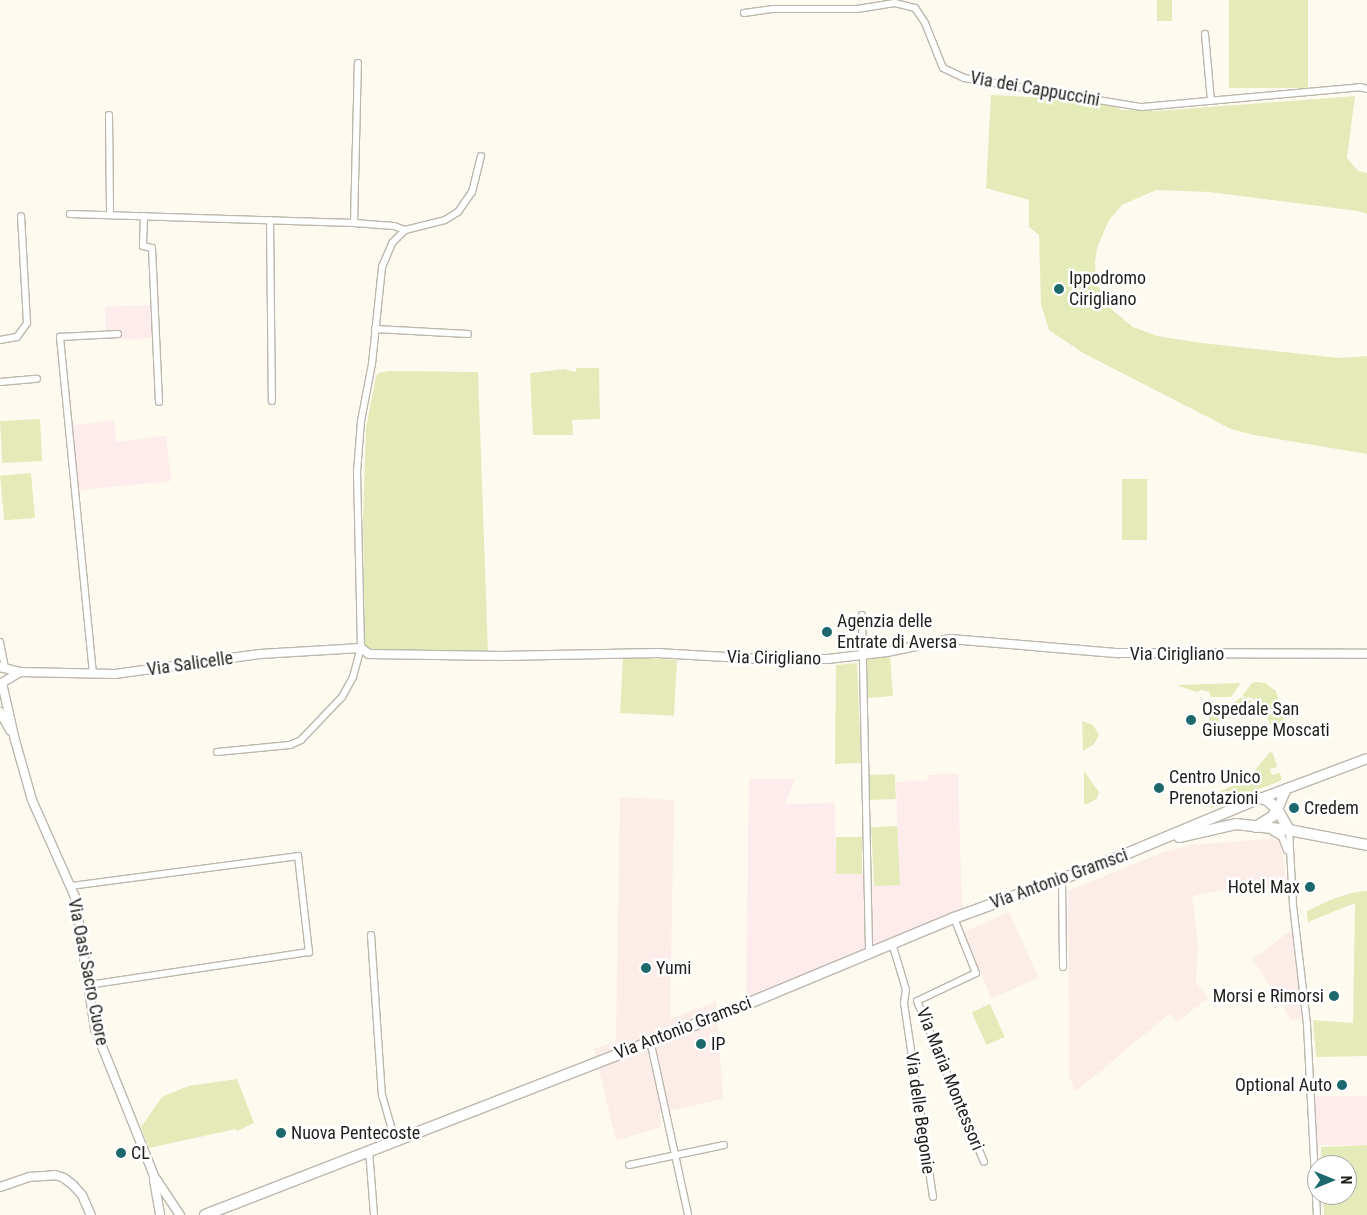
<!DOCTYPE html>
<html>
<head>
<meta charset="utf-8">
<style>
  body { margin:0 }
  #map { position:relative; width:1367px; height:1215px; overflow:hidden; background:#fffaf0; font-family:"Roboto Condensed",sans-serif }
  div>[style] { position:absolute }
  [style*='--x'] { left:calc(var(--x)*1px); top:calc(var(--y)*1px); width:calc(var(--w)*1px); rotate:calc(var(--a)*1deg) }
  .commercial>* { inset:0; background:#fcede8; transform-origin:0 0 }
  .industrial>* { inset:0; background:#fdeceb; transform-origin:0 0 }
  .green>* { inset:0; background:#e4ebb9; transform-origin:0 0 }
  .roads { filter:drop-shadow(1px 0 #bcb7ae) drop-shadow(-1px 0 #bcb7ae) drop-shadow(0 1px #bcb7ae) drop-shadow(0 -1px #bcb7ae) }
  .minor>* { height:6px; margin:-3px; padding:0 3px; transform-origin:3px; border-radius:3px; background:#fff }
  .tertiary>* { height:8px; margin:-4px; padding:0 4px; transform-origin:4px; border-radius:4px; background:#fff }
  .secondary>* { height:9px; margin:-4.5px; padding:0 4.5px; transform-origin:4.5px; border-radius:4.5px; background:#fff }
  .primary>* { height:10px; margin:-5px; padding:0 5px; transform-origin:5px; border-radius:5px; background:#fff }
  .dots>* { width:14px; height:14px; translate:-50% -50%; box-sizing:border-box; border:2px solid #fff; border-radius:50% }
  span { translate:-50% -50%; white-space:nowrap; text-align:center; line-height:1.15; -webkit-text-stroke:5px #fff; paint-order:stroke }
  .street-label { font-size:18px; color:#201f1b }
  .poi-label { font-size:18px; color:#201f1b }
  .left { translate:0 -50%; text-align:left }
  .right { translate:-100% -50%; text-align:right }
  .north { position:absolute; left:1307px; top:1155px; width:50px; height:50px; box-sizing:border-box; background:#fff; border:1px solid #a6a5a4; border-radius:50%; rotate:90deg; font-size:14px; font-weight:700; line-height:20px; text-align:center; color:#201f1b }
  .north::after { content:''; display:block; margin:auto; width:18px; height:22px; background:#1b686d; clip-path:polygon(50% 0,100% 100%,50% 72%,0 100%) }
</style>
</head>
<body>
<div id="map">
  <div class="commercial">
    <i style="clip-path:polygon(620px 797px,674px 800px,670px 1019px,716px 1002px,723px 1099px,659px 1113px,661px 1127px,616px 1140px,594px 1049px,616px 1041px)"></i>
    <i style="clip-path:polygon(1280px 838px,1287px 887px,1226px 889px,1192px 896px,1198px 945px,1196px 982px,1208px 998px,1177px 1022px,1170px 1013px,1075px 1092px,1069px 1075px,1068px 891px,1164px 852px,1192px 845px)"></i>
    <i style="left:1009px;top:912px;width:72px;height:51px;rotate:66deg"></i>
    <i style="clip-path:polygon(1293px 929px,1303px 1019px,1291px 1020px,1253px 959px)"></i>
  </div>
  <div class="industrial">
    <i style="left:152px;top:305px;width:33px;height:47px;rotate:88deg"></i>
    <i style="clip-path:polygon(114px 421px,116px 442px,166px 436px,171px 481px,71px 491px,65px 426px)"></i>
    <i style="clip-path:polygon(958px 774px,962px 912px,746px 1001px,749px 779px,795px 779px,785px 804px,835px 803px,836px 874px,872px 873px,873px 886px,899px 885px,896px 782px,927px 781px,928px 775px)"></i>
    <i style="left:1367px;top:1096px;width:49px;height:54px;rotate:90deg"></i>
  </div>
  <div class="green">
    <i style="left:1157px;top:0;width:15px;height:21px"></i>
    <i style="left:1229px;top:0;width:79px;height:88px"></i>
    <i style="clip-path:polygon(991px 95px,1052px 98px,1109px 104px,1122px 110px,1156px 111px,1355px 96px,1347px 158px,1358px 171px,1367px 173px,1367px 214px,1358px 211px,1209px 192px,1156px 190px,1122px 205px,1109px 220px,1097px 248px,1095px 263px,1097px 284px,1110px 308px,1133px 327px,1157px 336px,1202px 343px,1339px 358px,1367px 356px,1367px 454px,1254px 435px,1231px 429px,1083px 353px,1049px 330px,1041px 304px,1039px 235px,1029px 227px,1029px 200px,986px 188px)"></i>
    <i style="clip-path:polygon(576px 368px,599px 368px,600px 419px,572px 420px,573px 435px,533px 435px,530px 373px,564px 369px,576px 372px)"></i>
    <i style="clip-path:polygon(388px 371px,478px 372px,488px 651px,372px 651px,365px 646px,363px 517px,366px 428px,376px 376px,379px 373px)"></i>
    <i style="left:40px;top:419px;width:42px;height:40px;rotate:87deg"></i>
    <i style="left:31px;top:473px;width:45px;height:31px;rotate:85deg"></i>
    <i style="left:1122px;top:479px;width:25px;height:61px"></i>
    <i style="clip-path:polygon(890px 656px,893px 696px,867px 698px,867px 660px)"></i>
    <i style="left:623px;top:657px;width:54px;height:56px;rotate:3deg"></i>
    <i style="clip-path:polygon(857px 663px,861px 763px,835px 764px,836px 665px)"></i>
    <i style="clip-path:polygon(1256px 682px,1265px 683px,1276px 691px,1284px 718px,1275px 734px,1264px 710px,1252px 698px,1242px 696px,1252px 683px)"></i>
    <i style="clip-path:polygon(1241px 683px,1231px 697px,1211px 697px,1209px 692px,1202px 690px,1197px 692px,1176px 685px)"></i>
    <i style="clip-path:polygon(1246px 697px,1252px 702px,1247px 706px,1218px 717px,1219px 722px,1209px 720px,1211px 704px,1232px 704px,1240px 698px)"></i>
    <i style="clip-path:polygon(1082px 721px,1093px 725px,1099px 735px,1094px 744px,1083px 751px)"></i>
    <i style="clip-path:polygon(1270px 752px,1273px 753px,1277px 767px,1270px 769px,1272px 775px,1280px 773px,1282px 780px,1211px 808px,1209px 800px,1212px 795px,1254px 776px,1255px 770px)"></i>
    <i style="clip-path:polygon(1084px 771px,1099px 792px,1097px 799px,1087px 804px,1084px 804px)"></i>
    <i style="left:895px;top:774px;width:25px;height:26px;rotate:88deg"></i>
    <i style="left:897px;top:826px;width:59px;height:26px;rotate:87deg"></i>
    <i style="left:836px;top:837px;width:26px;height:37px"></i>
    <i style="clip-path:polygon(1367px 891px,1367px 1056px,1316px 1057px,1313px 1020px,1353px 1023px,1355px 903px,1308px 922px,1307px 911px,1335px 898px,1356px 892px)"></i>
    <i style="left:990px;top:1004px;width:36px;height:20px;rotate:66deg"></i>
    <i style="clip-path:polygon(237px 1079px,254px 1123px,237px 1131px,236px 1129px,149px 1148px,141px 1127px,162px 1097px,188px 1086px)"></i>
    <i style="clip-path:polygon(1367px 1145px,1367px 1215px,1324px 1215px,1323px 1195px,1347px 1195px,1347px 1165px,1322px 1165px,1321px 1147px)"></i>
  </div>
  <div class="roads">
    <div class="minor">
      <i style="--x:744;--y:13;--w:28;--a:-8"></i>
      <i style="--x:772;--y:9;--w:85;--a:0"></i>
      <i style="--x:857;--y:9;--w:38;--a:-9"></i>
      <i style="--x:895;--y:3;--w:21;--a:14"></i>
      <i style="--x:915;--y:8;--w:18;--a:56"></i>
      <i style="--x:925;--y:23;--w:48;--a:68.2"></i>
      <i style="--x:943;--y:68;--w:23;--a:25"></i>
      <i style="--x:964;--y:78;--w:180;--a:9.3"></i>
      <i style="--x:1142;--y:107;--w:219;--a:-5.2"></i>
      <i style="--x:1360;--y:87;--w:7;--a:16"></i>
      <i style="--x:1205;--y:34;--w:67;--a:84.9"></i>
      <i style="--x:109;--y:115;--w:100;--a:89.4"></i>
      <i style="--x:70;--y:214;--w:284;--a:1.8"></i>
      <i style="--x:354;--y:223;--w:40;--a:4.3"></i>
      <i style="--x:394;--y:226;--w:12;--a:20"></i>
      <i style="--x:405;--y:230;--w:41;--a:-14"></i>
      <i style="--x:445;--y:220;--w:15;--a:-32"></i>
      <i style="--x:458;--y:212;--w:24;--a:-55"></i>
      <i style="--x:472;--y:192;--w:37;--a:-76"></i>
      <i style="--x:144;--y:216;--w:30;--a:92"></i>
      <i style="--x:143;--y:246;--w:9;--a:13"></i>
      <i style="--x:152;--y:248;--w:154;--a:87.4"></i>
      <i style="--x:270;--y:220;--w:181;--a:89.4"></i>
      <i style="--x:354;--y:223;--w:160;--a:-88.6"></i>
      <i style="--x:375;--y:329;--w:93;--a:3.1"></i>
      <i style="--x:0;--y:340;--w:17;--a:-10"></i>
      <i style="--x:17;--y:337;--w:17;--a:-54"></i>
      <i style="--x:27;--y:323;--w:107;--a:-93.2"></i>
      <i style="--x:0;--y:382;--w:37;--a:-5"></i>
      <i style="--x:862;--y:615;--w:338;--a:88.8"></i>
      <i style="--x:0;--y:642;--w:25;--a:79"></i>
      <i style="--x:93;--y:674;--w:339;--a:-95.6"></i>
      <i style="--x:60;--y:337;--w:58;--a:-3"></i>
      <i style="--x:217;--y:752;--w:73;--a:-5.5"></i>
      <i style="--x:290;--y:745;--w:12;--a:-24"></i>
      <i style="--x:301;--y:740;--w:59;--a:-46.4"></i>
      <i style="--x:342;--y:697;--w:23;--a:-61"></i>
      <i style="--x:353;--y:677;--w:30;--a:-75"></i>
      <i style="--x:361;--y:648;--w:176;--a:-91.3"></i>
      <i style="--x:357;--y:472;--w:51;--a:-85.5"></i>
      <i style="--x:361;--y:421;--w:58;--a:-79.1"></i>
      <i style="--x:372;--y:364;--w:98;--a:-84.1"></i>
      <i style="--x:382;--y:267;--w:26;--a:-67"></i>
      <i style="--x:392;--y:243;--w:18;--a:-45"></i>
      <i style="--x:1289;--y:830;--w:75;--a:86.9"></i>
      <i style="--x:1293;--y:905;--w:121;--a:83.3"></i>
      <i style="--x:1307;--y:1025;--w:190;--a:87"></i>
      <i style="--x:1273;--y:832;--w:10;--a:29"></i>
      <i style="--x:1282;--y:837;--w:14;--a:69"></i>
      <i style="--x:1062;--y:880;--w:87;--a:89.3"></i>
      <i style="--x:71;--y:886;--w:229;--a:-7.5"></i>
      <i style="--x:298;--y:856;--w:97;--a:83.5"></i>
      <i style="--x:309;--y:952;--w:223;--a:171.5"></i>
      <i style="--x:954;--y:918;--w:59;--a:68.2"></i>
      <i style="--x:976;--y:973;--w:65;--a:154.6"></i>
      <i style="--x:917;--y:1001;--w:174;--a:67.4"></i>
      <i style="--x:371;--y:935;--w:160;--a:86.1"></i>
      <i style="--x:382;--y:1095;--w:47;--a:73.9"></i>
      <i style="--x:892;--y:943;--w:49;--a:73.4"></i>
      <i style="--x:906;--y:990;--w:13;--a:99"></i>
      <i style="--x:904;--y:1003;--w:196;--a:81.5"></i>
      <i style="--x:650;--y:1040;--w:179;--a:77.7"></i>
      <i style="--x:369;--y:1150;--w:65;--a:85.6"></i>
      <i style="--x:629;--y:1165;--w:97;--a:-11.9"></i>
    </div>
    <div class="tertiary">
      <i style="--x:0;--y:667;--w:21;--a:14"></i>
      <i style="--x:20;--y:672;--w:95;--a:1.2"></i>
      <i style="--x:115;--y:674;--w:146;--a:-7.9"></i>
      <i style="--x:260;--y:654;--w:101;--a:-3.4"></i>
      <i style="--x:361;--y:648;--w:10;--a:37"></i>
      <i style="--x:369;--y:654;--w:133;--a:0.9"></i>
      <i style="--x:502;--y:656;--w:155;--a:-1.1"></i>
      <i style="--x:657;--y:653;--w:103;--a:3.3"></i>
      <i style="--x:760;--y:659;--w:68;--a:0"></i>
      <i style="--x:828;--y:659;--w:59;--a:-6.8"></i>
      <i style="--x:887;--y:652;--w:64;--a:-11.7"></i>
      <i style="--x:950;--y:639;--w:169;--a:4.8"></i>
      <i style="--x:1118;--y:653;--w:249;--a:0.2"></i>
      <i style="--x:20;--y:672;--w:21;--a:149"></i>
      <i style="--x:2;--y:683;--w:58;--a:77.2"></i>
      <i style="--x:15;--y:740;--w:62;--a:74.2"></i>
      <i style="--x:32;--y:800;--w:106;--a:66.1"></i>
      <i style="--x:75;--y:897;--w:134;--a:81.4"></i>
      <i style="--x:95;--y:1029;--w:158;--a:68.1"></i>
      <i style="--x:154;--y:1176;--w:47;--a:56.3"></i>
      <i style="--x:0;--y:712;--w:21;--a:61"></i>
      <i style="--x:154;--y:1180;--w:36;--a:80"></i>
      <i style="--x:0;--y:1187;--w:31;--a:-19"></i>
      <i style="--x:29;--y:1177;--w:26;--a:-4"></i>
      <i style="--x:55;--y:1175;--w:9;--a:18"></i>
      <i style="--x:64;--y:1178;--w:11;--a:38"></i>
      <i style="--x:73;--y:1185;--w:13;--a:48"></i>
      <i style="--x:82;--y:1195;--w:22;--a:66"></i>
    </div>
    <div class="secondary">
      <i style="--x:1260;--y:798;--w:114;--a:-20.5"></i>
      <i style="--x:1277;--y:809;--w:23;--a:-67"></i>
    </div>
    <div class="primary">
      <i style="--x:1256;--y:827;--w:20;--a:-33"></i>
      <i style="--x:1273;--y:816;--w:8;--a:-60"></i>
      <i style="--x:1179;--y:837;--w:58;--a:-12.8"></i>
      <i style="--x:1236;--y:824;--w:53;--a:6.5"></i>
      <i style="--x:1289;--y:830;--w:79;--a:10.9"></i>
      <i style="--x:205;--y:1215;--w:569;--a:-21.24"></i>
      <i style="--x:735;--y:1009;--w:237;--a:-22.6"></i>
      <i style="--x:954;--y:918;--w:152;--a:-20"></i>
      <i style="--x:1097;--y:866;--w:177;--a:-22.6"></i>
      <i style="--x:1260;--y:798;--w:7;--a:16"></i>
      <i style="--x:1267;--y:800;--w:13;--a:42"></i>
      <i style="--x:1277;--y:809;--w:24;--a:60"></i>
    </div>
  </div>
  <div class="dots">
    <i style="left:1059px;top:289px;background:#1b686d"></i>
    <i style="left:827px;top:632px;background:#1b686d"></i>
    <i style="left:1191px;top:720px;background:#1b686d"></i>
    <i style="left:1159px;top:788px;background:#1b686d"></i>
    <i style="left:1294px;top:808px;background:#1b686d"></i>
    <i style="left:1310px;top:887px;background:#1b686d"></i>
    <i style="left:646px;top:968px;background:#1b686d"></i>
    <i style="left:1334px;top:996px;background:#1b686d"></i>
    <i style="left:701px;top:1044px;background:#1b686d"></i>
    <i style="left:1342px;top:1085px;background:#1b686d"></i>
    <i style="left:281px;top:1133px;background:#1b686d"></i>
    <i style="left:121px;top:1153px;background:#1b686d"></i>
  </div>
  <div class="street-label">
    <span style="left:1035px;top:89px;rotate:10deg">Via dei Cappuccini</span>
    <span style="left:1177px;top:654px">Via Cirigliano</span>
    <span style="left:774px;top:658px;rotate:1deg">Via Cirigliano</span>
    <span style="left:190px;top:664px;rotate:-8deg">Via Salicelle</span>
    <span style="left:1059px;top:879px;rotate:-20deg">Via Antonio Gramsci</span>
    <span style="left:88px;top:972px;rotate:79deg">Via Oasi Sacro Cuore</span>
    <span style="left:683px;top:1028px;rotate:-21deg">Via Antonio Gramsci</span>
    <span style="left:950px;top:1079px;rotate:68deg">Via Maria Montessori</span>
    <span style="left:920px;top:1113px;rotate:82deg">Via delle Begonie</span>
  </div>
  <div class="poi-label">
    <span class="left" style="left:1069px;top:289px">Ippodromo<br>Cirigliano</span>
    <span class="left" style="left:837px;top:632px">Agenzia delle<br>Entrate di Aversa</span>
    <span class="left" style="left:1202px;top:720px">Ospedale San<br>Giuseppe Moscati</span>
    <span class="left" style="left:1169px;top:788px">Centro Unico<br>Prenotazioni</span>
    <span class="left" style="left:1304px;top:808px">Credem</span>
    <span class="right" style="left:1300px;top:887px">Hotel Max</span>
    <span class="left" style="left:656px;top:968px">Yumi</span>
    <span class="right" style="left:1324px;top:996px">Morsi e Rimorsi</span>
    <span class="left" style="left:711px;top:1044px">IP</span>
    <span class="right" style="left:1332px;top:1085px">Optional Auto</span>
    <span class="left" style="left:291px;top:1133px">Nuova Pentecoste</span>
    <span class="left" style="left:131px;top:1153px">CL</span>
  </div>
  <div class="north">N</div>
</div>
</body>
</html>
